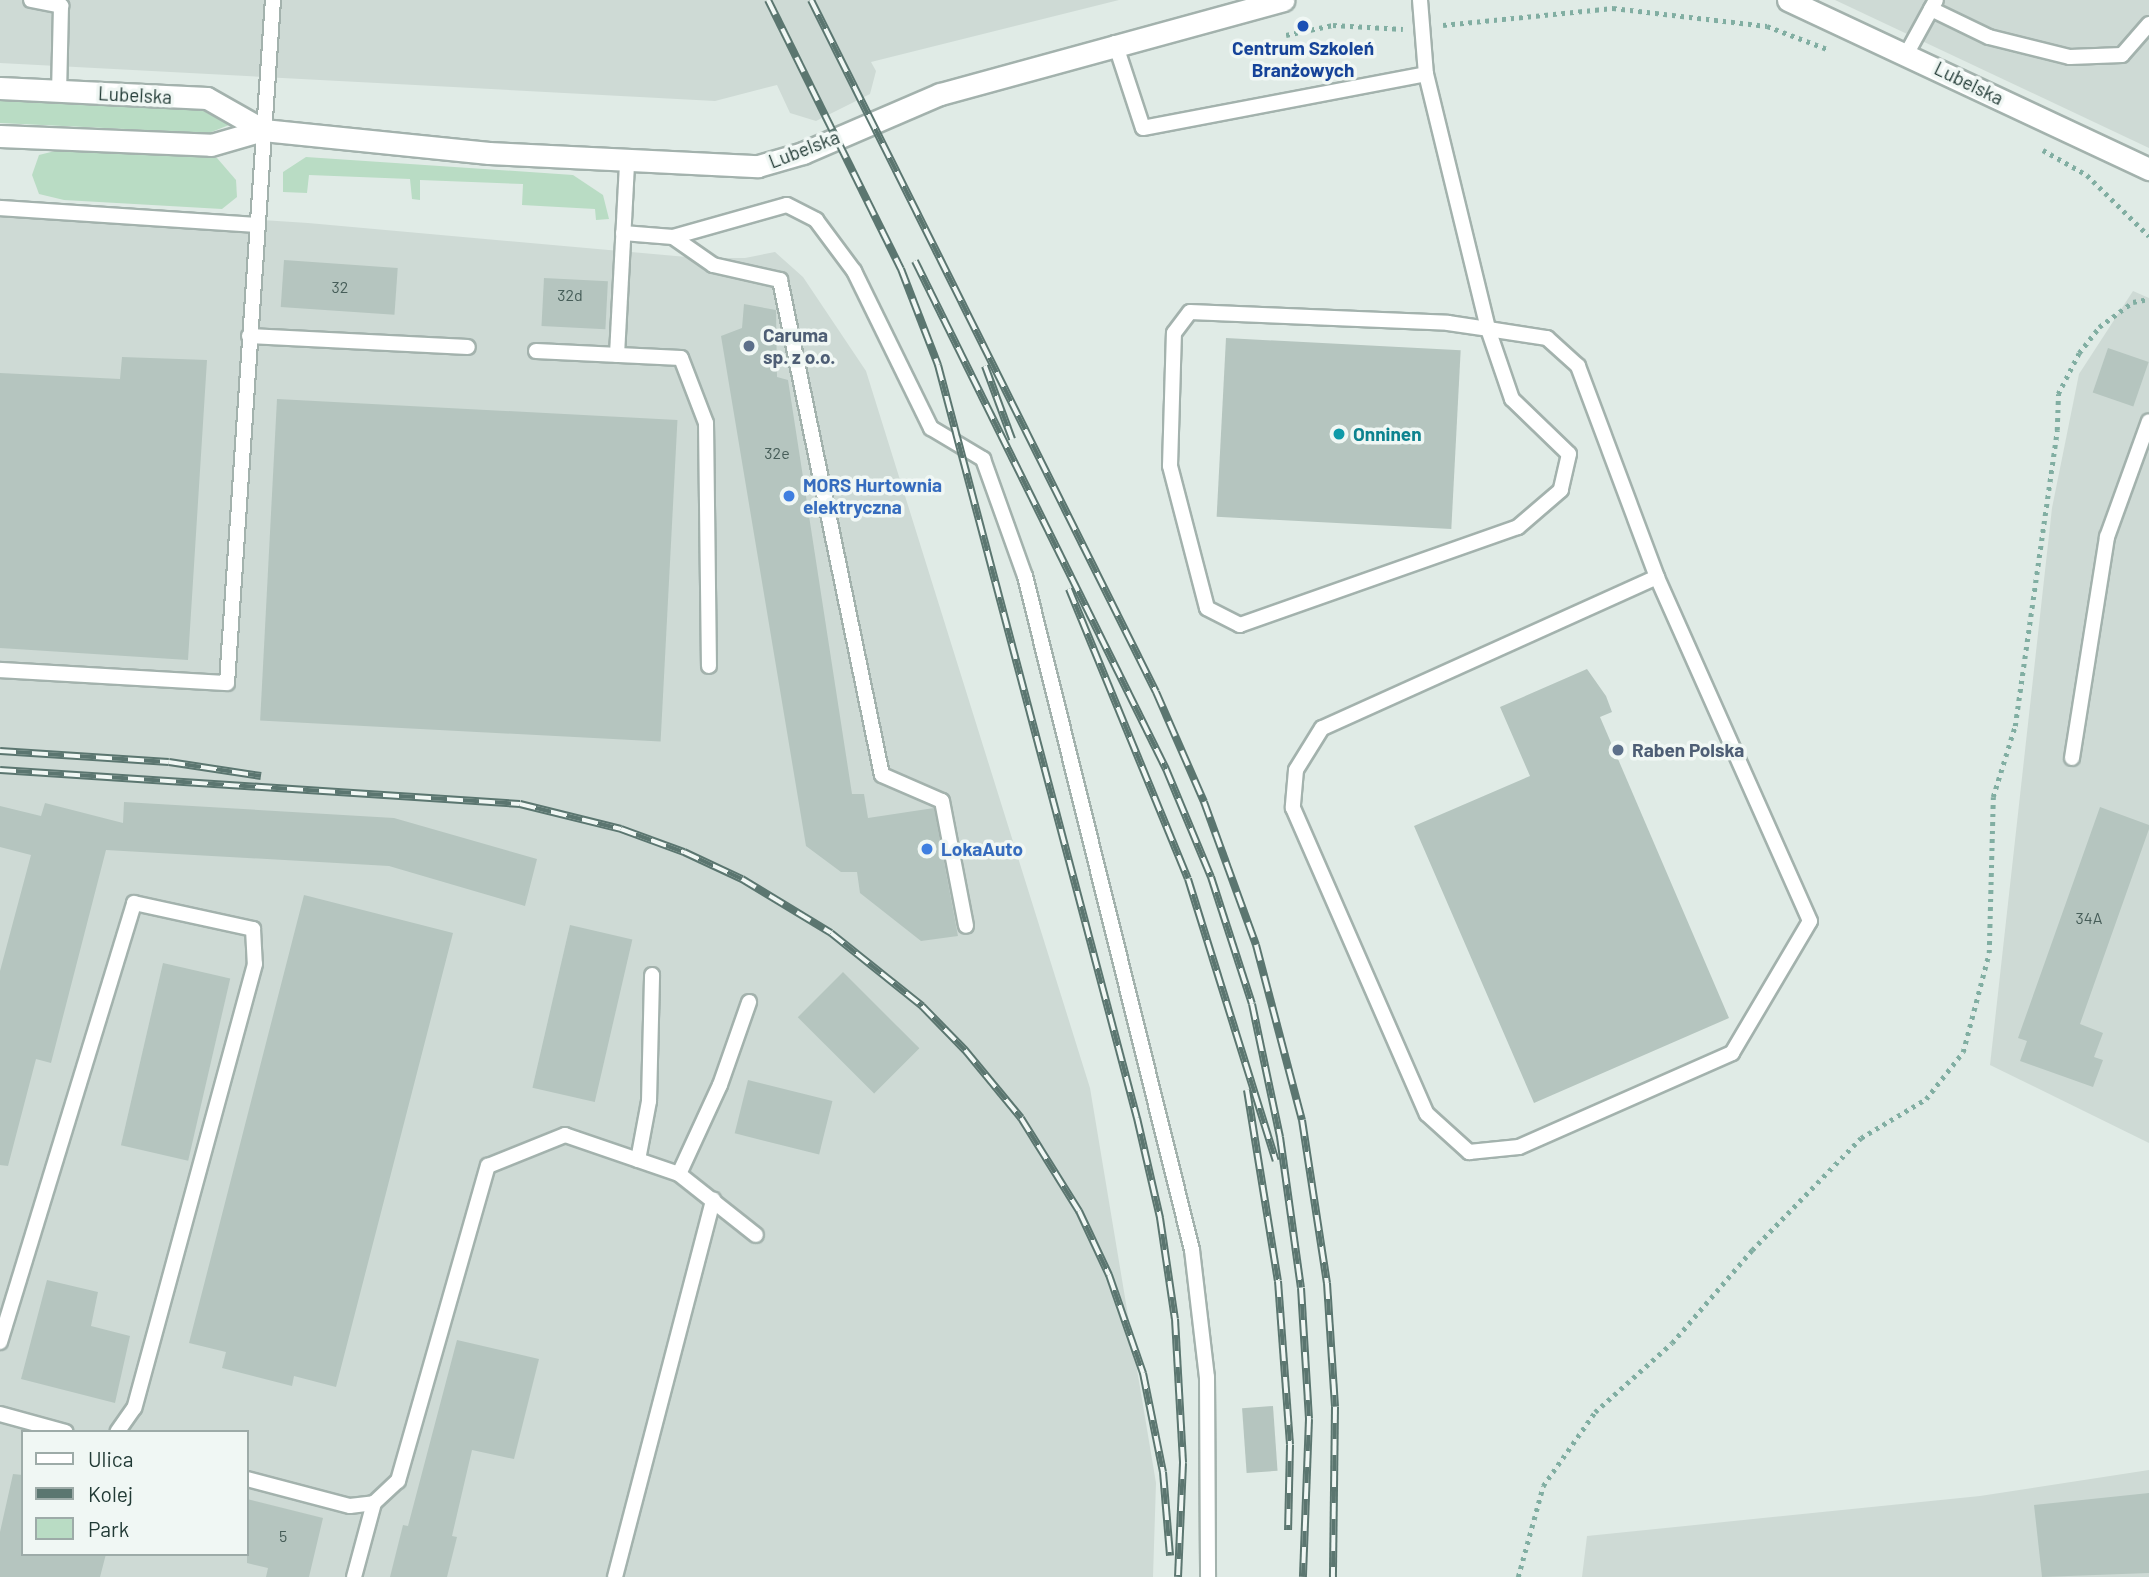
<!DOCTYPE html>
<html>
<head>
<meta charset="utf-8">
<style>
  body { margin:0 }
  #map { position:relative; width:2149px; height:1577px; overflow:hidden; background:#e0ebe6; font-family:Barlow,sans-serif }
  div>[style] { position:absolute }
  [style*='--x'] { left:calc(var(--x)*1px); top:calc(var(--y)*1px); width:calc(var(--w)*1px); rotate:calc(var(--a)*1deg) }
  .built>* { inset:0; background:#cedad5 }
  .green>* { inset:0; background:#b9dcc4 }
  .building>* { inset:0; background:#b5c5bf; transform-origin:0 0 }
  .path>* { height:4.5px; margin-top:-2.25px; transform-origin:0; background:repeating-linear-gradient(90deg,#81aea2 0 3.5px,transparent 0 8.5px) }
  .roads { filter:drop-shadow(2px 0 #a3b2ad) drop-shadow(-2px 0 #a3b2ad) drop-shadow(0 2px #a3b2ad) drop-shadow(0 -2px #a3b2ad) }
  .lane>* { height:14px; margin:-7px; padding:0 7px; transform-origin:7px; border-radius:7px; background:#fff }
  .secondary>* { height:21px; margin:-10.5px; padding:0 10.5px; transform-origin:10.5px; border-radius:10.5px; background:#fff }
  .rail>* { height:8px; margin-top:-4px; transform-origin:0; background:repeating-linear-gradient(90deg,#f0f7f4 0 16px,#5b7670 0 32px); box-sizing:border-box; border-block:2px solid #5b7670 }
  .dots>* { width:19px; height:19px; translate:-50% -50%; box-sizing:border-box; border:4px solid #f0f7f4; border-radius:50% }
  span { translate:-50% -50%; white-space:nowrap; text-align:center; line-height:1.15; -webkit-text-stroke:7px #f0f7f4; paint-order:stroke }
  .number-label { font-size:16px; color:#465d58 }
  .number-label span { -webkit-text-stroke-width:0 }
  .transit-label { font-size:19px; color:#164399; font-weight:700 }
  .street-label { font-size:19px; color:#213a35 }
  .service-label { font-size:19px; color:#4e5e75; font-weight:700 }
  .left { translate:0 -50%; text-align:left }
  .culture-label { font-size:19px; color:#0d838f; font-weight:700 }
  .shop-label { font-size:19px; color:#366cbe; font-weight:700 }
  .legend { position:absolute; left:21px; top:1430px; width:228px; height:126px; box-sizing:border-box; background:#f0f7f4; border:2px solid #9daba8; margin:0; padding:9px 12px; list-style:none; font-size:21px; color:#213a35 }
  .legend li { display:flex; align-items:center; gap:14px; height:35px }
  .legend b { width:35px; border:2px solid #9daba8 }
</style>
</head>
<body>
<div id="map">
  <div class="built">
    <i style="clip-path:polygon(0 0,1119px 0,871px 62px,876px 71px,870px 94px,816px 121px,790px 113px,777px 85px,715px 101px,0 63px)"></i>
    <i style="clip-path:polygon(1835px 0,2149px 0,2149px 148px)"></i>
    <i style="clip-path:polygon(evenodd,0 203px,308px 223px,698px 258px,745px 258px,775px 252px,803px 277px,866px 371px,1090px 1088px,1156px 1483px,1153px 1577px,0 1577px,0 203px,23px 1432px,247px 1432px,247px 1554px,23px 1554px,23px 1432px)"></i>
    <i style="clip-path:polygon(2133px 291px,2149px 298px,2149px 1143px,1990px 1065px,2052px 508px,2079px 374px)"></i>
    <i style="clip-path:polygon(2149px 1470px,2149px 1577px,1582px 1577px,1587px 1536px,1980px 1496px)"></i>
  </div>
  <div class="green">
    <i style="clip-path:polygon(0 99px,202px 110px,229px 125px,209px 133px,0 123px)"></i>
    <i style="clip-path:polygon(75px 146px,217px 158px,236px 180px,237px 197px,222px 209px,64px 200px,39px 194px,32px 175px,39px 155px)"></i>
    <i style="clip-path:polygon(306px 157px,573px 175px,603px 195px,609px 219px,596px 220px,595px 209px,522px 205px,523px 184px,420px 180px,420px 200px,412px 199px,410px 179px,309px 175px,307px 193px,283px 192px,283px 172px)"></i>
  </div>
  <div class="building">
    <i style="left:284px;top:260px;width:114px;height:47px;rotate:4deg"></i>
    <i style="left:544px;top:278px;width:64px;height:48px;rotate:3deg"></i>
    <i style="clip-path:polygon(744px 304px,776px 310px,777px 377px,788px 380px,852px 794px,864px 794px,868px 818px,934px 808px,958px 936px,921px 941px,860px 893px,857px 872px,841px 872px,806px 846px,721px 336px,742px 328px)"></i>
    <i style="left:1226px;top:338px;width:235px;height:179px;rotate:3deg"></i>
    <i style="left:2108px;top:348px;width:43px;height:47px;rotate:19deg"></i>
    <i style="clip-path:polygon(122px 357px,207px 360px,188px 660px,0 648px,0 373px,120px 379px)"></i>
    <i style="left:277px;top:399px;width:401px;height:322px;rotate:3deg"></i>
    <i style="clip-path:polygon(1587px 669px,1606px 696px,1612px 712px,1600px 717px,1729px 1018px,1534px 1103px,1414px 826px,1530px 776px,1500px 707px)"></i>
    <i style="clip-path:polygon(124px 802px,394px 818px,537px 859px,525px 906px,389px 866px,106px 850px,51px 1063px,36px 1059px,8px 1166px,0 1165px,0 971px,31px 855px,0 847px,0 806px,41px 816px,45px 803px,123px 823px)"></i>
    <i style="clip-path:polygon(2100px 807px,2149px 825px,2149px 829px,2080px 1024px,2103px 1033px,2094px 1057px,2103px 1060px,2093px 1087px,2020px 1061px,2027px 1041px,2018px 1038px)"></i>
    <i style="clip-path:polygon(304px 895px,453px 933px,336px 1387px,294px 1376px,292px 1386px,222px 1368px,226px 1352px,189px 1343px)"></i>
    <i style="left:570px;top:925px;width:64px;height:167px;rotate:13deg"></i>
    <i style="left:163px;top:963px;width:69px;height:187px;rotate:13deg"></i>
    <i style="left:843px;top:972px;width:108px;height:64px;rotate:45deg"></i>
    <i style="left:748px;top:1080px;width:87px;height:55px;rotate:14deg"></i>
    <i style="clip-path:polygon(47px 1280px,98px 1292px,91px 1326px,130px 1336px,115px 1403px,21px 1379px)"></i>
    <i style="clip-path:polygon(457px 1340px,539px 1359px,514px 1459px,472px 1450px,452px 1536px,457px 1537px,447px 1577px,390px 1577px,403px 1525px,408px 1526px)"></i>
    <i style="left:1273px;top:1406px;width:65px;height:31px;rotate:86deg"></i>
    <i style="clip-path:polygon(13px 1474px,23px 1475px,23px 1554px,106px 1554px,100px 1577px,0 1577px,0 1532px)"></i>
    <i style="clip-path:polygon(2149px 1493px,2149px 1573px,2042px 1577px,2034px 1505px)"></i>
    <i style="clip-path:polygon(247px 1499px,323px 1518px,309px 1577px,266px 1577px,268px 1568px,247px 1563px)"></i>
  </div>
  <div class="path">
    <i style="--x:1443;--y:25;--w:171;--a:-5.7"></i>
    <i style="--x:1613;--y:8;--w:155;--a:6.7"></i>
    <i style="--x:1767;--y:26;--w:64;--a:21"></i>
    <i style="--x:1286;--y:35;--w:48;--a:-12"></i>
    <i style="--x:1333;--y:25;--w:70;--a:3.3"></i>
    <i style="--x:2043;--y:150;--w:51;--a:29.6"></i>
    <i style="--x:2087;--y:175;--w:87;--a:44.5"></i>
    <i style="--x:1518;--y:1577;--w:94;--a:-74.6"></i>
    <i style="--x:1543;--y:1486;--w:90;--a:-54.9"></i>
    <i style="--x:1595;--y:1412;--w:103;--a:-41.9"></i>
    <i style="--x:1672;--y:1343;--w:123;--a:-49.3"></i>
    <i style="--x:1752;--y:1250;--w:156;--a:-45.8"></i>
    <i style="--x:1861;--y:1138;--w:76;--a:-31"></i>
    <i style="--x:1926;--y:1099;--w:60;--a:-51.8"></i>
    <i style="--x:1963;--y:1052;--w:102;--a:-75.3"></i>
    <i style="--x:1989;--y:953;--w:156;--a:-88.5"></i>
    <i style="--x:1993;--y:797;--w:74;--a:-72.8"></i>
    <i style="--x:2015;--y:726;--w:299;--a:-81.9"></i>
    <i style="--x:2057;--y:430;--w:36;--a:-88"></i>
    <i style="--x:2058;--y:394;--w:46;--a:-62.9"></i>
    <i style="--x:2079;--y:353;--w:33;--a:-52"></i>
    <i style="--x:2099;--y:327;--w:42;--a:-36.3"></i>
    <i style="--x:2133;--y:302;--w:16;--a:-11"></i>
  </div>
  <div class="roads">
    <div class="lane">
      <i style="--x:31;--y:0;--w:31;--a:11"></i>
      <i style="--x:61;--y:6;--w:85;--a:91.3"></i>
      <i style="--x:1420;--y:0;--w:74;--a:85.4"></i>
      <i style="--x:1426;--y:74;--w:262;--a:76.3"></i>
      <i style="--x:1488;--y:329;--w:60;--a:8.7"></i>
      <i style="--x:1547;--y:338;--w:42;--a:42.1"></i>
      <i style="--x:1578;--y:366;--w:225;--a:69.5"></i>
      <i style="--x:1657;--y:577;--w:367;--a:155.7"></i>
      <i style="--x:1322;--y:728;--w:49;--a:121.8"></i>
      <i style="--x:1296;--y:770;--w:38;--a:95"></i>
      <i style="--x:1293;--y:808;--w:334;--a:66.4"></i>
      <i style="--x:1427;--y:1114;--w:57;--a:42.1"></i>
      <i style="--x:1469;--y:1152;--w:50;--a:-5.7"></i>
      <i style="--x:1519;--y:1147;--w:233;--a:-23.8"></i>
      <i style="--x:1732;--y:1053;--w:153;--a:-59.4"></i>
      <i style="--x:1810;--y:921;--w:376;--a:-114"></i>
      <i style="--x:1931;--y:9;--w:64;--a:25.8"></i>
      <i style="--x:1989;--y:37;--w:83;--a:13.9"></i>
      <i style="--x:2070;--y:57;--w:52;--a:-2.2"></i>
      <i style="--x:2122;--y:55;--w:41;--a:-48.9"></i>
      <i style="--x:1115;--y:43;--w:89;--a:71.8"></i>
      <i style="--x:1143;--y:128;--w:288;--a:-10.8"></i>
      <i style="--x:1907;--y:53;--w:60;--a:-61.3"></i>
      <i style="--x:0;--y:208;--w:258;--a:3.8"></i>
      <i style="--x:623;--y:233;--w:50;--a:4.6"></i>
      <i style="--x:673;--y:237;--w:118;--a:-15.7"></i>
      <i style="--x:787;--y:205;--w:33;--a:27"></i>
      <i style="--x:816;--y:220;--w:64;--a:53.3"></i>
      <i style="--x:854;--y:271;--w:175;--a:63.9"></i>
      <i style="--x:931;--y:428;--w:61;--a:30.8"></i>
      <i style="--x:983;--y:459;--w:124;--a:70.3"></i>
      <i style="--x:1025;--y:576;--w:694;--a:76.08"></i>
      <i style="--x:1192;--y:1250;--w:128;--a:83.3"></i>
      <i style="--x:1207;--y:1377;--w:200;--a:89.7"></i>
      <i style="--x:673;--y:237;--w:49;--a:35"></i>
      <i style="--x:713;--y:265;--w:69;--a:12.6"></i>
      <i style="--x:780;--y:280;--w:505;--a:78.36"></i>
      <i style="--x:882;--y:775;--w:65;--a:23.4"></i>
      <i style="--x:942;--y:801;--w:127;--a:79.1"></i>
      <i style="--x:1190;--y:312;--w:258;--a:2.4"></i>
      <i style="--x:1448;--y:323;--w:40;--a:8.5"></i>
      <i style="--x:1488;--y:329;--w:74;--a:71.1"></i>
      <i style="--x:1512;--y:399;--w:79;--a:44"></i>
      <i style="--x:1569;--y:454;--w:37;--a:103"></i>
      <i style="--x:1561;--y:490;--w:57;--a:139.3"></i>
      <i style="--x:1518;--y:527;--w:295;--a:160.6"></i>
      <i style="--x:1240;--y:625;--w:37;--a:-153"></i>
      <i style="--x:1207;--y:608;--w:147;--a:-104.6"></i>
      <i style="--x:1170;--y:466;--w:133;--a:-88.3"></i>
      <i style="--x:1174;--y:333;--w:26;--a:-53"></i>
      <i style="--x:249;--y:336;--w:219;--a:2.9"></i>
      <i style="--x:536;--y:351;--w:145;--a:2.8"></i>
      <i style="--x:681;--y:358;--w:70;--a:69"></i>
      <i style="--x:706;--y:423;--w:243;--a:89.3"></i>
      <i style="--x:617;--y:355;--w:194;--a:-87"></i>
      <i style="--x:0;--y:670;--w:227;--a:3.3"></i>
      <i style="--x:227;--y:683;--w:685;--a:-86.15"></i>
      <i style="--x:2072;--y:758;--w:224;--a:-81"></i>
      <i style="--x:2107;--y:537;--w:123;--a:-70.1"></i>
      <i style="--x:638;--y:1160;--w:60;--a:-79.4"></i>
      <i style="--x:649;--y:1101;--w:126;--a:-88.6"></i>
      <i style="--x:679;--y:1174;--w:98;--a:-65.3"></i>
      <i style="--x:720;--y:1085;--w:88;--a:-70.7"></i>
      <i style="--x:0;--y:1342;--w:459;--a:-73"></i>
      <i style="--x:134;--y:903;--w:122;--a:12.3"></i>
      <i style="--x:253;--y:929;--w:35;--a:87"></i>
      <i style="--x:255;--y:964;--w:460;--a:105.2"></i>
      <i style="--x:134;--y:1408;--w:29;--a:125"></i>
      <i style="--x:0;--y:1414;--w:68;--a:15.3"></i>
      <i style="--x:247;--y:1479;--w:106;--a:14.7"></i>
      <i style="--x:350;--y:1506;--w:24;--a:-7"></i>
      <i style="--x:374;--y:1503;--w:33;--a:-43"></i>
      <i style="--x:398;--y:1481;--w:328;--a:-74.1"></i>
      <i style="--x:488;--y:1166;--w:83;--a:-21.9"></i>
      <i style="--x:565;--y:1135;--w:120;--a:18.9"></i>
      <i style="--x:679;--y:1174;--w:98;--a:38.4"></i>
      <i style="--x:354;--y:1577;--w:77;--a:-74.9"></i>
      <i style="--x:615;--y:1577;--w:390;--a:-75.4"></i>
    </div>
    <div class="secondary">
      <i style="--x:1788;--y:0;--w:399;--a:25.1"></i>
      <i style="--x:0;--y:88;--w:207;--a:2.8"></i>
      <i style="--x:207;--y:98;--w:64;--a:29.7"></i>
      <i style="--x:0;--y:136;--w:211;--a:2.4"></i>
      <i style="--x:211;--y:145;--w:54;--a:-16.1"></i>
      <i style="--x:263;--y:130;--w:227;--a:5.8"></i>
      <i style="--x:489;--y:153;--w:269;--a:2.8"></i>
      <i style="--x:758;--y:166;--w:47;--a:-16.1"></i>
      <i style="--x:803;--y:153;--w:149;--a:-23.3"></i>
      <i style="--x:940;--y:94;--w:356;--a:-15.3"></i>
    </div>
  </div>
  <div class="rail">
    <i style="--x:768;--y:0;--w:300;--a:63.7"></i>
    <i style="--x:901;--y:269;--w:103;--a:68.9"></i>
    <i style="--x:938;--y:365;--w:779;--a:75.2"></i>
    <i style="--x:1137;--y:1118;--w:103;--a:77"></i>
    <i style="--x:1160;--y:1218;--w:102;--a:81.6"></i>
    <i style="--x:1175;--y:1319;--w:144;--a:86.8"></i>
    <i style="--x:1183;--y:1463;--w:114;--a:92.5"></i>
    <i style="--x:811;--y:0;--w:773;--a:63.5"></i>
    <i style="--x:1156;--y:692;--w:120;--a:66.4"></i>
    <i style="--x:1204;--y:802;--w:152;--a:70"></i>
    <i style="--x:1256;--y:945;--w:181;--a:75.3"></i>
    <i style="--x:1302;--y:1120;--w:165;--a:81.3"></i>
    <i style="--x:1327;--y:1283;--w:124;--a:86.3"></i>
    <i style="--x:1335;--y:1407;--w:170;--a:90.7"></i>
    <i style="--x:915;--y:261;--w:567;--a:63.71"></i>
    <i style="--x:1166;--y:769;--w:117;--a:67.4"></i>
    <i style="--x:1211;--y:877;--w:133;--a:72.1"></i>
    <i style="--x:1252;--y:1004;--w:136;--a:78.1"></i>
    <i style="--x:1280;--y:1137;--w:152;--a:82.1"></i>
    <i style="--x:1301;--y:1288;--w:131;--a:86.5"></i>
    <i style="--x:1309;--y:1419;--w:158;--a:92.2"></i>
    <i style="--x:985;--y:366;--w:78;--a:69.7"></i>
    <i style="--x:1069;--y:589;--w:313;--a:67.7"></i>
    <i style="--x:1188;--y:879;--w:295;--a:72.7"></i>
    <i style="--x:0;--y:751;--w:169;--a:3.7"></i>
    <i style="--x:169;--y:762;--w:93;--a:8.7"></i>
    <i style="--x:0;--y:770;--w:521;--a:3.74"></i>
    <i style="--x:520;--y:804;--w:104;--a:13.9"></i>
    <i style="--x:621;--y:829;--w:67;--a:20.1"></i>
    <i style="--x:684;--y:852;--w:64;--a:25"></i>
    <i style="--x:742;--y:879;--w:104;--a:31.2"></i>
    <i style="--x:831;--y:933;--w:117;--a:38.7"></i>
    <i style="--x:922;--y:1006;--w:62;--a:45.7"></i>
    <i style="--x:965;--y:1050;--w:88;--a:50.5"></i>
    <i style="--x:1021;--y:1118;--w:110;--a:58.1"></i>
    <i style="--x:1079;--y:1211;--w:71;--a:64.9"></i>
    <i style="--x:1109;--y:1275;--w:104;--a:70.9"></i>
    <i style="--x:1143;--y:1373;--w:101;--a:78.6"></i>
    <i style="--x:1163;--y:1472;--w:84;--a:85.2"></i>
    <i style="--x:1247;--y:1090;--w:193;--a:80.8"></i>
    <i style="--x:1278;--y:1281;--w:164;--a:85.8"></i>
    <i style="--x:1290;--y:1445;--w:85;--a:91.3"></i>
  </div>
  <div class="dots">
    <i style="left:1303px;top:26px;background:#1a4fb4"></i>
    <i style="left:749px;top:346px;background:#5c6f8a"></i>
    <i style="left:1339px;top:434px;background:#0f9aa8"></i>
    <i style="left:789px;top:496px;background:#3f7fe0"></i>
    <i style="left:1618px;top:750px;background:#5c6f8a"></i>
    <i style="left:927px;top:849px;background:#3f7fe0"></i>
  </div>
  <div class="number-label">
    <span style="left:340px;top:287px">32</span>
    <span style="left:570px;top:295px">32d</span>
    <span style="left:777px;top:453px">32e</span>
    <span style="left:2089px;top:918px">34A</span>
    <span style="left:283px;top:1536px">5</span>
  </div>
  <div class="transit-label">
    <span style="left:1303px;top:59px">Centrum Szkoleń<br>Branżowych</span>
  </div>
  <div class="street-label">
    <span style="left:1969px;top:83px;rotate:26deg">Lubelska</span>
    <span style="left:135px;top:95px;rotate:3deg">Lubelska</span>
    <span style="left:804px;top:149px;rotate:-21deg">Lubelska</span>
  </div>
  <div class="service-label">
    <span class="left" style="left:763px;top:346px">Caruma<br>sp. z o.o.</span>
    <span class="left" style="left:1632px;top:750px">Raben Polska</span>
  </div>
  <div class="culture-label">
    <span class="left" style="left:1353px;top:434px">Onninen</span>
  </div>
  <div class="shop-label">
    <span class="left" style="left:803px;top:496px">MORS Hurtownia<br>elektryczna</span>
    <span class="left" style="left:941px;top:849px">LokaAuto</span>
  </div>
  <ul class="legend">
  <li><b style="height:9px;background:#fff"></b>Ulica</li>
  <li><b style="height:9px;background:#5b7670"></b>Kolej</li>
  <li><b style="height:19px;background:#b9dcc4"></b>Park</li>
  </ul>
</div>
</body>
</html>
